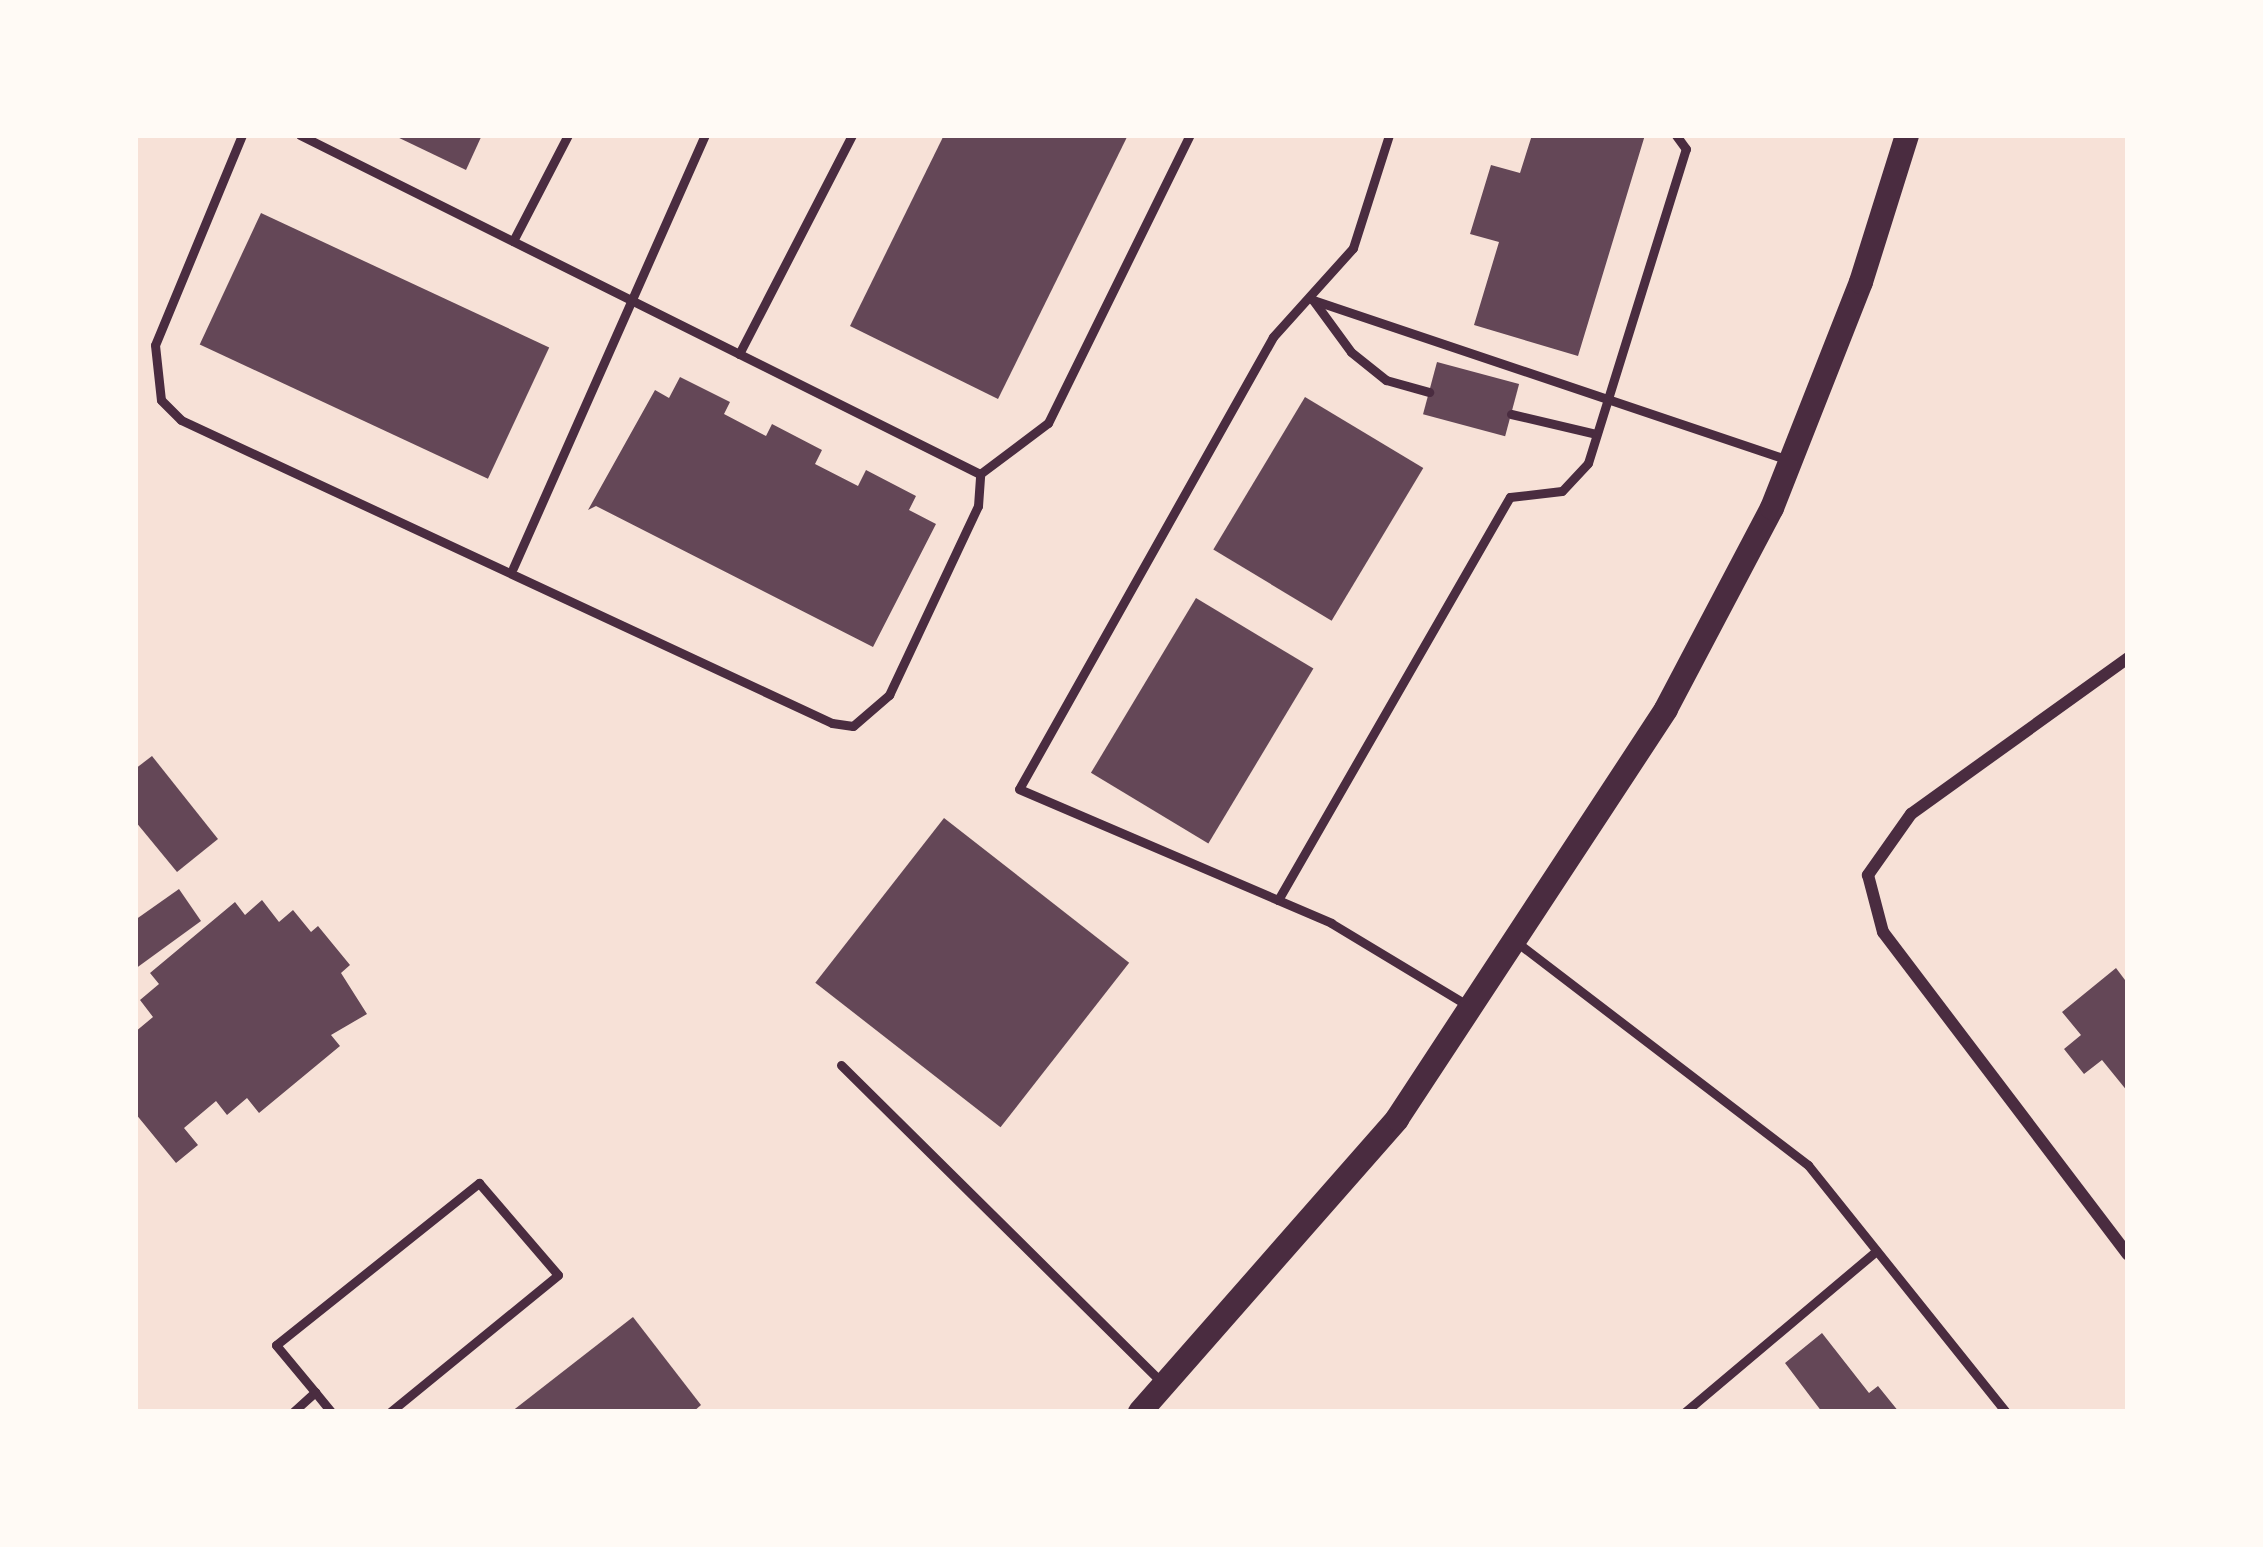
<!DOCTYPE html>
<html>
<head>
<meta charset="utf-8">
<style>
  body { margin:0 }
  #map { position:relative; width:2263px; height:1547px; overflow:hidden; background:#f7e1d7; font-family:Merriweather,serif }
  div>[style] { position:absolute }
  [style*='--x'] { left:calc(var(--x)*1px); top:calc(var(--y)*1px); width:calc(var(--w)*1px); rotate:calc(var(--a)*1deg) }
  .building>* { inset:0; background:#644757; transform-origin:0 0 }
  .service>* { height:9px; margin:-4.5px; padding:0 4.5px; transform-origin:4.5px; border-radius:4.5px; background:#4a2c40 }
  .minor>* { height:12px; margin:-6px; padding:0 6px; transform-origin:6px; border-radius:6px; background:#4a2c40 }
  .secondary>* { height:24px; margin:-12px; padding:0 12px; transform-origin:12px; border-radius:12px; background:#4a2c40 }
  span { translate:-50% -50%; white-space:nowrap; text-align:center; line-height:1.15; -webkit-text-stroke:9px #fffaf5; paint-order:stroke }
  .frame { position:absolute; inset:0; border:138px solid #fffaf5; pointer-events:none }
</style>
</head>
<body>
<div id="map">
  <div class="building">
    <i style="clip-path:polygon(393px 135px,482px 135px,466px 170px)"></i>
    <i style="clip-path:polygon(944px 135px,1128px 135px,998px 399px,850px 326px)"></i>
    <i style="clip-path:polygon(1532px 135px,1645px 135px,1578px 356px,1474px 325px,1499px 242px,1470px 234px,1491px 165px,1520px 173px)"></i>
    <i style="left:261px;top:213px;width:318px;height:145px;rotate:25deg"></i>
    <i style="left:1437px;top:362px;width:85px;height:54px;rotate:15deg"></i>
    <i style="clip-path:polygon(680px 377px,730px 402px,724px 414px,766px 436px,772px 424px,822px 450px,815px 464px,858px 486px,866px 470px,916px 496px,909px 510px,936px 524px,873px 647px,596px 506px,588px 510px,655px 390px,669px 398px)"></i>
    <i style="left:1305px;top:397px;width:138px;height:178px;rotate:31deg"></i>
    <i style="left:1196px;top:598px;width:137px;height:204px;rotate:31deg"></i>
    <i style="clip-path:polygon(152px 756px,218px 839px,177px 872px,135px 821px,135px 769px)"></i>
    <i style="left:944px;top:818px;width:235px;height:209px;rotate:38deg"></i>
    <i style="clip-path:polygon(179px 889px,201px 921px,135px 969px,135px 920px)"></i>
    <i style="clip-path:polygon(262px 900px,279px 922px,293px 910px,311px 932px,318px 926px,350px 965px,341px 973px,367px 1014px,331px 1035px,340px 1046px,259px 1113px,247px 1098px,227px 1115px,216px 1101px,184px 1128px,198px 1145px,176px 1163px,135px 1113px,135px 1032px,153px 1017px,140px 1000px,159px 984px,150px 973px,235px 902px,245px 915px)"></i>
    <i style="clip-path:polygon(2116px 968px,2128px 984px,2128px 1092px,2102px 1060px,2084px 1074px,2064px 1049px,2081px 1035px,2062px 1012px)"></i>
    <i style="clip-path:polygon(633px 1317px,701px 1405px,693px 1412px,511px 1412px)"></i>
    <i style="clip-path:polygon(1822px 1333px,1869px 1393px,1878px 1386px,1899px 1412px,1822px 1412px,1785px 1363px)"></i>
  </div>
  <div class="service">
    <i style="--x:242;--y:135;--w:227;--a:112.5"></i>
    <i style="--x:155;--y:345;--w:55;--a:83.8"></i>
    <i style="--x:161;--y:400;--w:28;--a:45"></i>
    <i style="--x:181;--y:420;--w:718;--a:24.96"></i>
    <i style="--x:832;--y:723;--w:21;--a:8"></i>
    <i style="--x:853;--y:726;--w:48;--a:-40.7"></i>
    <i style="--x:889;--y:695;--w:209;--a:-64.8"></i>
    <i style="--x:978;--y:506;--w:32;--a:-86"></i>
    <i style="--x:300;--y:135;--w:760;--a:26.5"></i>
    <i style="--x:980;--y:474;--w:85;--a:-36.9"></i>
    <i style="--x:1048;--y:423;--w:321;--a:-63.8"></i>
    <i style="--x:1389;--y:135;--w:119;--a:107.7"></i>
    <i style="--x:1353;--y:248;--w:120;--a:132"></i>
    <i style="--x:1273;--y:337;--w:518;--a:119.33"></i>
    <i style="--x:1019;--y:789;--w:340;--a:23.2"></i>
    <i style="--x:1331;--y:923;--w:162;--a:31.1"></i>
    <i style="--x:513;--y:241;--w:119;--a:-62.6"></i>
    <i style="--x:1313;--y:300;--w:499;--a:18.6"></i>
    <i style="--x:1313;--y:300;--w:64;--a:53.8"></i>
    <i style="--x:1351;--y:352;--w:45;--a:38.7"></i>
    <i style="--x:1386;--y:380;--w:45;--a:15.6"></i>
    <i style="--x:739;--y:354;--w:246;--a:-62.7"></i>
    <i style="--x:1511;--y:414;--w:87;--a:13.2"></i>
    <i style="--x:513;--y:568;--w:474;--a:-66.1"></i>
    <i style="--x:1278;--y:900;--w:465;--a:-60.1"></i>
    <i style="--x:1510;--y:497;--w:52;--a:-6.6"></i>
    <i style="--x:1562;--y:491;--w:38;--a:-47"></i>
    <i style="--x:1588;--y:463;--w:329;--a:-72.7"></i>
    <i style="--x:1686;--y:149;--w:17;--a:-126"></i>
    <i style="--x:1519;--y:944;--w:364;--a:37.4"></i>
    <i style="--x:1808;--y:1165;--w:317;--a:51.3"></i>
    <i style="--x:841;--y:1065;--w:450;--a:44.7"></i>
    <i style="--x:315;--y:1392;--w:61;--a:-129.7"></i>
    <i style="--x:276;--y:1345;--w:260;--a:-38.6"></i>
    <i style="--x:479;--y:1183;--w:121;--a:49.3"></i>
    <i style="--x:558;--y:1275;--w:217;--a:140.8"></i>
    <i style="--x:293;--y:1412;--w:30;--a:-42"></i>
    <i style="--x:315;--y:1392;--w:26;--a:51"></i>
    <i style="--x:1685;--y:1412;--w:250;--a:-40.1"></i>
  </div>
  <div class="minor">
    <i style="--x:2128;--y:658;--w:267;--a:144.3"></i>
    <i style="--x:1911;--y:814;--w:75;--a:125.2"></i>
    <i style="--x:1868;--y:875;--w:59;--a:75.3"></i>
    <i style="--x:1883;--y:932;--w:405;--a:52.8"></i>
  </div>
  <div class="secondary">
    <i style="--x:1140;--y:1412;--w:390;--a:-48.7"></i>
    <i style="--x:1397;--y:1119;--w:490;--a:-56.7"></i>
    <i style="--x:1666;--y:709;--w:227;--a:-62.2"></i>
    <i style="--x:1772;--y:508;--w:243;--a:-68.5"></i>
    <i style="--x:1861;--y:282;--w:154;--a:-72.6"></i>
  </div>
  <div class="frame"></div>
</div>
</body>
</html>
